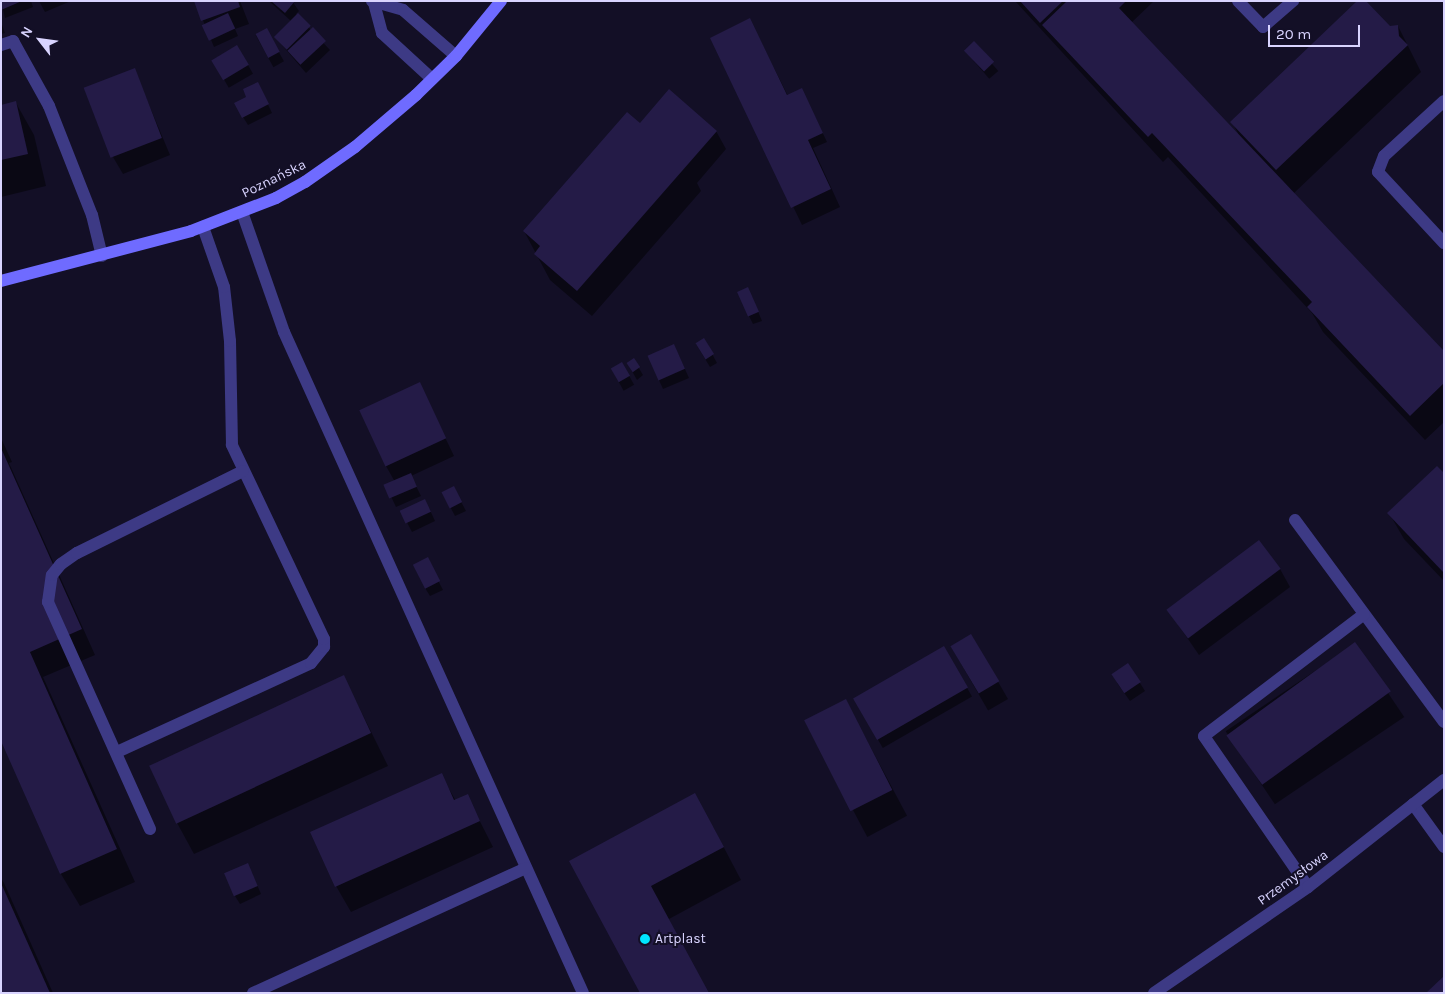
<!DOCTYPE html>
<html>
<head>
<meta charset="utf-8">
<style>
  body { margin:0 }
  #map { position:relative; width:1445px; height:994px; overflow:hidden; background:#130f26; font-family:Karla,sans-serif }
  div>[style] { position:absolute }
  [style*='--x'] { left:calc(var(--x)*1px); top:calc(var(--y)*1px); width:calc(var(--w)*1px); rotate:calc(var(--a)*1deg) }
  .shadow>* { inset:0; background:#0007; transform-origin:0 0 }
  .building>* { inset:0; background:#241b47; transform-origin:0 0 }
  .service>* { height:12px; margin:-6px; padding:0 6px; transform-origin:6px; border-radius:6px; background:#3d3a85 }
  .minor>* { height:12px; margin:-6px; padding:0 6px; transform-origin:6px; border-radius:6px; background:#3d3a85 }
  .secondary>* { height:12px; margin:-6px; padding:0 6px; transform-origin:6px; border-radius:6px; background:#6f6bff }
  .dots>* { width:14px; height:14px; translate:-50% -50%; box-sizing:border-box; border:2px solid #130f26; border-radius:50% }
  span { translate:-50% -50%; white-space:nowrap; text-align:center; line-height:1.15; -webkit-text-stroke:4px #130f26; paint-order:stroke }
  .street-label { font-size:14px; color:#d9d4ff }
  .poi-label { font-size:14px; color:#d9d4ff }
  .left { translate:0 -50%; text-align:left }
  .frame { position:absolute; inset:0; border:2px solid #d9d4ff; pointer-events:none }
  .north { position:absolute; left:15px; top:15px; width:50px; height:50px; -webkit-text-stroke:4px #130f26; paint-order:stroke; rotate:300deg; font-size:14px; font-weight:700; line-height:20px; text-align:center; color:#d9d4ff }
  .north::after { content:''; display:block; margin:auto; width:18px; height:22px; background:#d9d4ff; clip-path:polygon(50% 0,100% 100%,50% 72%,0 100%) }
  .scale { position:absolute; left:1268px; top:25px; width:92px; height:22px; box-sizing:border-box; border:2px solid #d9d4ff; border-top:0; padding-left:6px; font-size:15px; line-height:18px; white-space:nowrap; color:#d9d4ff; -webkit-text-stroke:4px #130f26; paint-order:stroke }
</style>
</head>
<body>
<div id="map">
  <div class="shadow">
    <i style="clip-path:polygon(1px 1px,31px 1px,33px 7px,5px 18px)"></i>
    <i style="clip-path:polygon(39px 1px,71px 1px,45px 12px)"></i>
    <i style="clip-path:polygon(195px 1px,240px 1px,249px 24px,235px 29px,238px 36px,214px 47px)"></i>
    <i style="clip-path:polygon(269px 1px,292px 1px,299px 11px,296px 14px,330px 50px,306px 73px,275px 37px,291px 21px)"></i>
    <i style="clip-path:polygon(1015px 1px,1154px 1px,1131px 23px,1240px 137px,1232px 122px,1389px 27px,1398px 26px,1421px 72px,1293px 194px,1444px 353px,1444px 422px,1425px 440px,1323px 332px,1312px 313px,1168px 157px,1163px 162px)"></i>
    <i style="clip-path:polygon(750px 20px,788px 96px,806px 98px,827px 142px,813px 148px,840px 207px,802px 225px,712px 38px)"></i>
    <i style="clip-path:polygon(1px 22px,5px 33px,1px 34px)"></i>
    <i style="left:266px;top:29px;width:37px;height:12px;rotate:61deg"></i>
    <i style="left:974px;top:43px;width:37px;height:12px;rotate:49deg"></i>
    <i style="left:237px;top:46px;width:32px;height:28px;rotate:60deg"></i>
    <i style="clip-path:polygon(134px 69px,170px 155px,123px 174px,113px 157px)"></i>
    <i style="clip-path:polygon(262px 92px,272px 113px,248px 125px,243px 117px)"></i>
    <i style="clip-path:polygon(16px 103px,34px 135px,46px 186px,1px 197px,1px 106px)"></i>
    <i style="clip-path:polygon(716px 131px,726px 149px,697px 183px,701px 191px,592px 316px,550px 280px,524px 231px)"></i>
    <i style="clip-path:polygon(752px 297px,762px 321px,753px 324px,749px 316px)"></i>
    <i style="clip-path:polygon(704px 339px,717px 363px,710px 367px,696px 344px)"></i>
    <i style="clip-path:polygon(674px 345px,689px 378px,663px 389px,659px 380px)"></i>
    <i style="clip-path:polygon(634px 360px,643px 375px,637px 380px,628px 364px)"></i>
    <i style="left:622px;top:363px;width:25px;height:12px;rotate:61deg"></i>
    <i style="clip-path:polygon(419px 383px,454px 456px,411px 476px,421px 496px,396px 507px,386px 486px,395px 482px,386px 466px)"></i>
    <i style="clip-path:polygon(1px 438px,12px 462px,9px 463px,95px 655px,43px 677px,135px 882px,80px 906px,61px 874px,1px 738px)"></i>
    <i style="clip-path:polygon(1444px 474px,1444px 581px,1404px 539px,1389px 513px)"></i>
    <i style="clip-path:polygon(443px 493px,458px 496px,466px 511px,455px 516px)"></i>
    <i style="clip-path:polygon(429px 508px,435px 521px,412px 532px,401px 511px)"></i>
    <i style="clip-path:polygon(430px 565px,443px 590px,430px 596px,425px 588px)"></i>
    <i style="clip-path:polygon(1280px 569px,1290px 587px,1199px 655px,1168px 610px)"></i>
    <i style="left:971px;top:635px;width:74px;height:23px;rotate:60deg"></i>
    <i style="left:1355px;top:644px;width:88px;height:156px;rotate:56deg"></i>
    <i style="left:944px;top:648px;width:56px;height:103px;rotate:60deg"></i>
    <i style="clip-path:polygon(344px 677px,388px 766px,194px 854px,176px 821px)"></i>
    <i style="clip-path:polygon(1117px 683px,1140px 683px,1145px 691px,1130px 701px)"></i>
    <i style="left:846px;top:701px;width:130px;height:45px;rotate:62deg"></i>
    <i style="clip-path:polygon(441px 775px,456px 801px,467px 796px,493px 847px,351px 912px,336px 886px)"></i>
    <i style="clip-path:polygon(713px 827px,741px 880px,669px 919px,570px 861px)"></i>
    <i style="clip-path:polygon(252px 873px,261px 894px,240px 904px,235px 896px)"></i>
    <i style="clip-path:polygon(1px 878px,4px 883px,53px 993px,1px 993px)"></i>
  </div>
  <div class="building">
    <i style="clip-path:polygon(1px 1px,22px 1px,1px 10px)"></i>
    <i style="clip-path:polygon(194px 1px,238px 1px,240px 7px,201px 21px)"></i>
    <i style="clip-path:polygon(271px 1px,295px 1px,285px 13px)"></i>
    <i style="clip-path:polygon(1020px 1px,1063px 1px,1040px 23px)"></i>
    <i style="clip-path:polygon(1067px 1px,1126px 1px,1119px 8px,1444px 351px,1444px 383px,1410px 416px,1307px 307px,1312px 302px,1152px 133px,1148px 137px,1042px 25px)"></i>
    <i style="clip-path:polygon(1357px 1px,1366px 1px,1390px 26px,1398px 25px,1399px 36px,1408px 45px,1276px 170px,1230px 122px)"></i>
    <i style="left:228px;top:13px;width:17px;height:29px;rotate:65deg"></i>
    <i style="left:298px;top:13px;width:18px;height:34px;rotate:45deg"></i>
    <i style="clip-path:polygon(750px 18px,787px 95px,802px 88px,823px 133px,808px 140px,831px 189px,791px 208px,710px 38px)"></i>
    <i style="left:313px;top:27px;width:19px;height:35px;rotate:47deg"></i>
    <i style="left:267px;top:28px;width:27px;height:13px;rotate:62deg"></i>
    <i style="left:974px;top:41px;width:29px;height:14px;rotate:46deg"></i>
    <i style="left:237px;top:45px;width:23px;height:30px;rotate:59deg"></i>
    <i style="left:135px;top:68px;width:75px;height:55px;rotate:69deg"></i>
    <i style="clip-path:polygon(258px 82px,269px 104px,242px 118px,234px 103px,246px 97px,243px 89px)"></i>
    <i style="clip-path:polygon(669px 89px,717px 131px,577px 291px,534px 254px,540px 246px,523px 231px,627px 112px,640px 123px)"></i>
    <i style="clip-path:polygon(16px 101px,28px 154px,1px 160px,1px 105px)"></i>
    <i style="left:748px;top:287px;width:27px;height:12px;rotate:66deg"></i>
    <i style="left:704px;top:338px;width:19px;height:10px;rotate:58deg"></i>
    <i style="left:674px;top:344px;width:27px;height:29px;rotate:66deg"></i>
    <i style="left:634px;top:358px;width:11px;height:9px;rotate:56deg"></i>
    <i style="left:622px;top:362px;width:16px;height:13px;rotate:60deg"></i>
    <i style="left:420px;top:382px;width:62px;height:67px;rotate:65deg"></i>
    <i style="clip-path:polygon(1px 448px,82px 629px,30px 652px,117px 849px,60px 874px,1px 741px)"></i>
    <i style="clip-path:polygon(1437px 466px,1444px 473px,1444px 573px,1387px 513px)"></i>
    <i style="left:411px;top:473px;width:15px;height:30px;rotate:67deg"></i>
    <i style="left:454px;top:486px;width:18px;height:14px;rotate:63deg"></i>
    <i style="left:425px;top:499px;width:14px;height:28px;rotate:65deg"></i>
    <i style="left:1259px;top:540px;width:36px;height:116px;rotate:53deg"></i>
    <i style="left:428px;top:557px;width:27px;height:17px;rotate:63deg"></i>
    <i style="left:971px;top:634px;width:55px;height:24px;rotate:59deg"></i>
    <i style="left:1355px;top:642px;width:61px;height:159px;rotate:54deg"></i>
    <i style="left:944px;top:646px;width:48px;height:105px;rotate:60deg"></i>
    <i style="left:1128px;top:663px;width:23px;height:20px;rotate:56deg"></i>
    <i style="left:344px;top:675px;width:64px;height:215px;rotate:65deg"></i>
    <i style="left:846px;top:699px;width:102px;height:47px;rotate:63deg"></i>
    <i style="clip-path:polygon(442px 773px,454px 800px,468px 794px,480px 821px,335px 887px,310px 832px)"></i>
    <i style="clip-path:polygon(695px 793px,724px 847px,651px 886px,709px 993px,640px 993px,569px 861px)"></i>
    <i style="left:248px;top:863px;width:25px;height:26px;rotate:67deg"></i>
    <i style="clip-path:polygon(1px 883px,50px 993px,1px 993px)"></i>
    <i style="clip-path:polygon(1444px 976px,1444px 993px,1426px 993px)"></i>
  </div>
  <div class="service">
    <i style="--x:372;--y:1;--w:32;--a:16"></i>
    <i style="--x:403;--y:10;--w:70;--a:41"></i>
    <i style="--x:1238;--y:1;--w:36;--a:46"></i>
    <i style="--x:1263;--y:27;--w:40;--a:-41"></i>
    <i style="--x:374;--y:3;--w:31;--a:75"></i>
    <i style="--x:382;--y:33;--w:68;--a:42.6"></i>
    <i style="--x:1;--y:45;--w:13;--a:-18"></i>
    <i style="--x:13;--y:41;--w:74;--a:61"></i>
    <i style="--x:49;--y:106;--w:117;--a:68.5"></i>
    <i style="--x:92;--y:215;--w:42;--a:76.3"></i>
    <i style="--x:1444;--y:101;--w:81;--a:137.5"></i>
    <i style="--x:1384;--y:156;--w:17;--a:111"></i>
    <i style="--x:1378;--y:172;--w:97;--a:47.1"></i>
    <i style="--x:242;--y:212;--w:127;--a:70.7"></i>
    <i style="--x:284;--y:332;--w:725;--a:65.66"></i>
    <i style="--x:1295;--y:520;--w:251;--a:53.6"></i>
    <i style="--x:117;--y:752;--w:213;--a:-24.6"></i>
    <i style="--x:311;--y:663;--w:21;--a:-51"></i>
    <i style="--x:324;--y:647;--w:8;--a:-90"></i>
    <i style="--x:324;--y:639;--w:215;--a:-115.4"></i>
    <i style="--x:232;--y:445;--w:104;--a:-91.1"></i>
    <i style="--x:230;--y:341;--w:54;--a:-96.3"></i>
    <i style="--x:224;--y:287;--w:64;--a:-109.3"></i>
    <i style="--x:1413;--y:804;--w:53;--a:54.2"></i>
    <i style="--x:150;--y:829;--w:249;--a:-114.2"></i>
    <i style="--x:48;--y:602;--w:27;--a:-82"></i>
    <i style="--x:52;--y:575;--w:14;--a:-51"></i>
    <i style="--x:61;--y:564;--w:19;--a:-35"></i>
    <i style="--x:77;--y:553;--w:185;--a:-26.3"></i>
    <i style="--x:1308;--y:887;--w:183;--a:-124.6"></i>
    <i style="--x:1204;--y:736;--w:201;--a:-37.3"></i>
    <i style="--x:253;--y:993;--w:300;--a:-24.6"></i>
  </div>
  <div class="minor">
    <i style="--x:1154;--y:993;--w:187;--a:-34.5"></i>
    <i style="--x:1308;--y:887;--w:173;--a:-38.2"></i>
  </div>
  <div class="secondary">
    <i style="--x:1;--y:281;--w:196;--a:-14.7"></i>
    <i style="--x:191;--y:231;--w:91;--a:-21.2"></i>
    <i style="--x:276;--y:198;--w:33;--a:-29"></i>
    <i style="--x:305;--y:182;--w:61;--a:-35"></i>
    <i style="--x:355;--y:147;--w:80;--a:-40.4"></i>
    <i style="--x:416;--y:95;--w:56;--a:-44.3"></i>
    <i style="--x:456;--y:56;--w:71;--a:-50.7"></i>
  </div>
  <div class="dots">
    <i style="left:645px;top:939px;background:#00e5ff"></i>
  </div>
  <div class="street-label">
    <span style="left:274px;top:179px;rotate:-26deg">Poznańska</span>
    <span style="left:1293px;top:878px;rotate:-36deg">Przemysłowa</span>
  </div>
  <div class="poi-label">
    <span class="left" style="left:655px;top:939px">Artplast</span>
  </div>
  <div class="frame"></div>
  <div class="north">N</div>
  <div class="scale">20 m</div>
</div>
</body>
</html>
